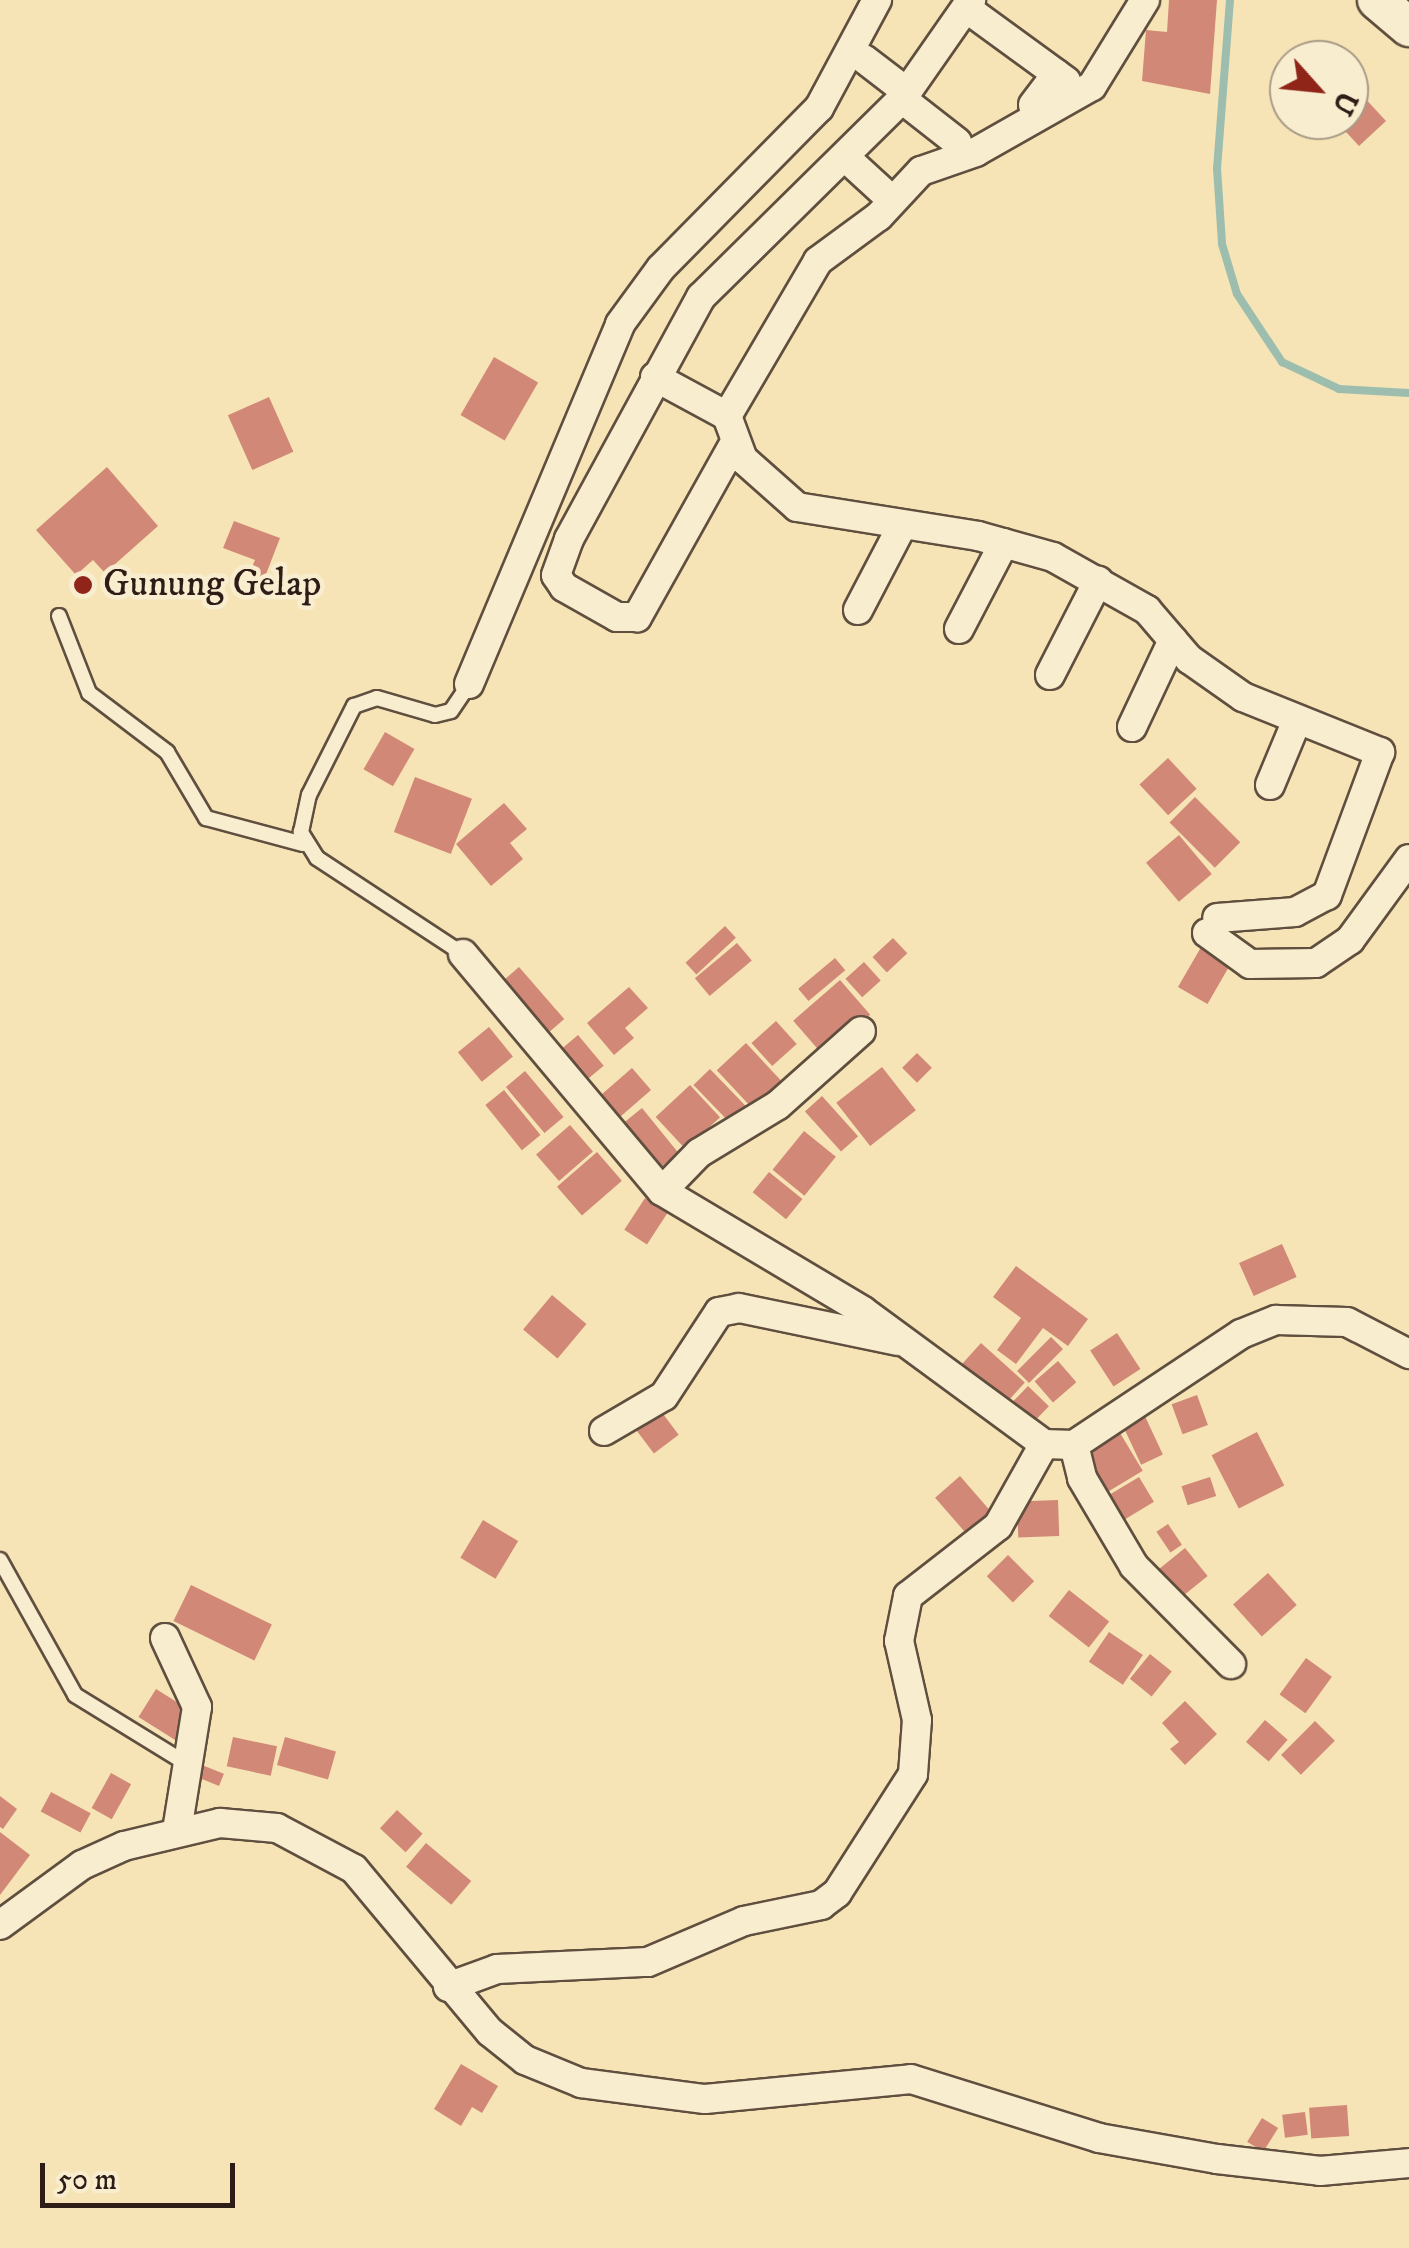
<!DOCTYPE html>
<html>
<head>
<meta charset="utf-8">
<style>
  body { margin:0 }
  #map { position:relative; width:1409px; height:2248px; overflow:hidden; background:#f6e4b6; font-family:"IM FELL DW Pica",serif }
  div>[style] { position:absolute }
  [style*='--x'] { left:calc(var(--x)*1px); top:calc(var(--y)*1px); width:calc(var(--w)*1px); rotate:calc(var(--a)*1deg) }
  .stream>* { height:8px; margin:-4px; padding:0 4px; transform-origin:4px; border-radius:4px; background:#9dbeaf }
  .building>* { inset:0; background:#d28876; transform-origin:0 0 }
  .roads { filter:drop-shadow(2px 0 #604f3f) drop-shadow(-2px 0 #604f3f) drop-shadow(0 2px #604f3f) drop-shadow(0 -2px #604f3f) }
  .service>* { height:14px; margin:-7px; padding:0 7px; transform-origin:7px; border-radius:7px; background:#f9edd0 }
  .minor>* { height:28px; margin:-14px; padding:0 14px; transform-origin:14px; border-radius:14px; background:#f9edd0 }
  .secondary>* { height:38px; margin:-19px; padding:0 19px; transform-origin:19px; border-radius:19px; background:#f9edd0 }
  .dots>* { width:28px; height:28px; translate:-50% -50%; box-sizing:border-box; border:5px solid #f9edd0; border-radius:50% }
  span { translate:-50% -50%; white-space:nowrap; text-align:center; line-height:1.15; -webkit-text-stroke:9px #f9edd0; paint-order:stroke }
  .poi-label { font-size:38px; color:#2e1d17 }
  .left { translate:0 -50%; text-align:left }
  .north { position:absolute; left:1269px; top:40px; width:100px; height:100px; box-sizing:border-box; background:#f9edd0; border:2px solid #a89a86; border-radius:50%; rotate:117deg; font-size:28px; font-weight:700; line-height:40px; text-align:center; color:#2e1d17 }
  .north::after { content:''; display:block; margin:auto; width:35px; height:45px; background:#8f2418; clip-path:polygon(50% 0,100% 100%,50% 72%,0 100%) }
  .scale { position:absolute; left:40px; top:2163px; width:195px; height:45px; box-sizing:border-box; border:5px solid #2e1d17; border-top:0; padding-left:12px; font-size:30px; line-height:35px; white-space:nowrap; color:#2e1d17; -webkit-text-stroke:8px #f9edd0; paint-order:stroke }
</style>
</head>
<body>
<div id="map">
  <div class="stream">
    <i style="--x:1230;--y:0;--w:169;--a:94.4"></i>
    <i style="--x:1217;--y:168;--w:76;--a:86.2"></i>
    <i style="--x:1222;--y:244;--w:52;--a:73.3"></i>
    <i style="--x:1237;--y:294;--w:82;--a:56.5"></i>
    <i style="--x:1282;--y:362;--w:63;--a:25.3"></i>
    <i style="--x:1339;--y:389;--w:70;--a:3.3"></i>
  </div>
  <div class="building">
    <i style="clip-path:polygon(1169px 0,1217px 0,1210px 94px,1142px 81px,1146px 30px,1167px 32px)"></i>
    <i style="clip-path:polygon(1362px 95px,1386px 121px,1359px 146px,1335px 120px,1349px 120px)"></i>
    <i style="left:494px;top:357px;width:51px;height:67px;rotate:30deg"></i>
    <i style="left:269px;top:397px;width:60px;height:45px;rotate:66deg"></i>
    <i style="clip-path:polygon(107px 467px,158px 526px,105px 573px,93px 560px,76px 575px,36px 530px)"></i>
    <i style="clip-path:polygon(234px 521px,280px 538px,263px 582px,248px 576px,255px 560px,223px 548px)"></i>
    <i style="left:385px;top:732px;width:34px;height:43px;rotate:30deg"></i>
    <i style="left:1168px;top:758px;width:42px;height:39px;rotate:47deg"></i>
    <i style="left:415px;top:777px;width:61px;height:59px;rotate:21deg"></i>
    <i style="left:1195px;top:797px;width:64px;height:36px;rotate:45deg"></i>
    <i style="clip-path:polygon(504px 803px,527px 829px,510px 843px,523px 859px,491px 886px,456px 844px)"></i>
    <i style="left:1179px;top:835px;width:51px;height:43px;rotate:50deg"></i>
    <i style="left:725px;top:926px;width:16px;height:54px;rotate:47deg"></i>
    <i style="left:893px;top:938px;width:21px;height:28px;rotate:47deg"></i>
    <i style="left:1204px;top:942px;width:34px;height:52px;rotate:30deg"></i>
    <i style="left:737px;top:943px;width:23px;height:55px;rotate:50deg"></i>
    <i style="left:835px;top:958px;width:16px;height:48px;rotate:50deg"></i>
    <i style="left:864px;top:962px;width:25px;height:25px;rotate:48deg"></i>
    <i style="left:519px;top:967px;width:69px;height:32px;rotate:49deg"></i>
    <i style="left:840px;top:980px;width:46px;height:62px;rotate:49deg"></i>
    <i style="clip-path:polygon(629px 987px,648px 1008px,625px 1028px,634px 1038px,614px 1055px,587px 1023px)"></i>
    <i style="left:776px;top:1021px;width:31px;height:33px;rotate:48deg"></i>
    <i style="left:489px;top:1027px;width:38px;height:40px;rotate:51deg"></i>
    <i style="left:578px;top:1035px;width:40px;height:33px;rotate:50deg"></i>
    <i style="left:746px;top:1043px;width:52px;height:40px;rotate:47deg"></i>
    <i style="left:917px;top:1053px;width:21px;height:21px;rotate:45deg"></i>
    <i style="left:882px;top:1067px;width:55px;height:58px;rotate:52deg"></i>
    <i style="left:632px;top:1068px;width:29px;height:48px;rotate:49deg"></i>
    <i style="left:710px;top:1069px;width:58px;height:23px;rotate:46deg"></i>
    <i style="left:525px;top:1071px;width:60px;height:25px;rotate:50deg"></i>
    <i style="left:690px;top:1085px;width:44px;height:47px;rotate:47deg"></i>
    <i style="left:504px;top:1090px;width:58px;height:24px;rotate:51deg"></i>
    <i style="left:822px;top:1096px;width:54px;height:23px;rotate:48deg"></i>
    <i style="left:642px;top:1108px;width:58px;height:33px;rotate:51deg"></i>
    <i style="left:570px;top:1125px;width:35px;height:45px;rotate:49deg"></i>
    <i style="left:804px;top:1131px;width:41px;height:50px;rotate:39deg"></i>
    <i style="left:597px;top:1152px;width:38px;height:53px;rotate:49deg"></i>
    <i style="left:769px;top:1172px;width:43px;height:26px;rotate:39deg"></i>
    <i style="left:645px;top:1198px;width:27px;height:38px;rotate:33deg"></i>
    <i style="left:1282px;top:1244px;width:36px;height:47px;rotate:66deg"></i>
    <i style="clip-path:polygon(1016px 1266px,1088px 1319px,1068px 1346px,1043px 1328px,1016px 1364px,997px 1350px,1021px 1318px,993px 1297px)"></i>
    <i style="left:552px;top:1295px;width:45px;height:45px;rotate:40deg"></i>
    <i style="left:1117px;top:1333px;width:43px;height:32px;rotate:57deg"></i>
    <i style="left:1051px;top:1337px;width:17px;height:48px;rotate:45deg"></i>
    <i style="left:981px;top:1343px;width:59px;height:33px;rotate:42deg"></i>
    <i style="left:1058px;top:1361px;width:28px;height:31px;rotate:49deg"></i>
    <i style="left:1028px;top:1386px;width:29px;height:33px;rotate:44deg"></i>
    <i style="left:1197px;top:1395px;width:32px;height:27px;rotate:70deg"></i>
    <i style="left:657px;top:1406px;width:36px;height:31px;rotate:53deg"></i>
    <i style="left:1143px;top:1412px;width:47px;height:24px;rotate:65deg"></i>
    <i style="left:1117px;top:1428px;width:50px;height:44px;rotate:59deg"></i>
    <i style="left:1257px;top:1432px;width:60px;height:51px;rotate:63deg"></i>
    <i style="left:960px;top:1476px;width:52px;height:33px;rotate:49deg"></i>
    <i style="left:1139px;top:1477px;width:29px;height:38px;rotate:59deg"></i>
    <i style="left:1210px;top:1477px;width:20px;height:30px;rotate:72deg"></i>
    <i style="left:1058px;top:1500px;width:36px;height:41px;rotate:88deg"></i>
    <i style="left:483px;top:1520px;width:41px;height:44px;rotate:31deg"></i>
    <i style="left:1168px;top:1524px;width:25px;height:14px;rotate:56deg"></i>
    <i style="left:1185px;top:1548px;width:36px;height:33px;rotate:51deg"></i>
    <i style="left:1008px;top:1555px;width:37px;height:30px;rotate:45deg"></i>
    <i style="left:1268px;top:1573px;width:43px;height:47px;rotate:48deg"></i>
    <i style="left:191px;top:1585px;width:90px;height:40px;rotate:26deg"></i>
    <i style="left:1069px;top:1590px;width:51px;height:33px;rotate:38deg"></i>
    <i style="left:1109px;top:1632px;width:41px;height:36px;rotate:34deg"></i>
    <i style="left:1150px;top:1654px;width:28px;height:32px;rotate:39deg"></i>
    <i style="left:1306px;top:1658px;width:32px;height:45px;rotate:36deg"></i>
    <i style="left:156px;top:1689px;width:47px;height:33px;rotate:32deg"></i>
    <i style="clip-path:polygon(1185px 1701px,1217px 1734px,1185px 1765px,1170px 1749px,1179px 1742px,1162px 1723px)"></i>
    <i style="left:1265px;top:1720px;width:30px;height:29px;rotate:41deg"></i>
    <i style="left:1315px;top:1721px;width:28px;height:48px;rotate:45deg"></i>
    <i style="left:233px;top:1737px;width:45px;height:30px;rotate:12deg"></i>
    <i style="left:285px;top:1737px;width:53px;height:29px;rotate:16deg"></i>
    <i style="left:197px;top:1763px;width:29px;height:13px;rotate:22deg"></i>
    <i style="left:111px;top:1773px;width:23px;height:40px;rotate:29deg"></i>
    <i style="left:51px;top:1792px;width:45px;height:22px;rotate:28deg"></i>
    <i style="clip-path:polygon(0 1796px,17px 1809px,3px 1829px,0 1827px)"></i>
    <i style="left:397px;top:1810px;width:35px;height:25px;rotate:43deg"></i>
    <i style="clip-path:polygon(0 1832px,30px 1855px,0 1895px)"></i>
    <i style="left:426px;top:1843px;width:59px;height:31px;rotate:40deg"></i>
    <i style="clip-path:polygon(461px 2064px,498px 2086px,482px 2113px,472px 2107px,461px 2126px,434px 2109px)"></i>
    <i style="left:1347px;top:2105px;width:31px;height:38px;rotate:86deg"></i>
    <i style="left:1305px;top:2112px;width:23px;height:23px;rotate:83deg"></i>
    <i style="left:1262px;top:2118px;width:19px;height:28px;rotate:32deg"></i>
  </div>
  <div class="roads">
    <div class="service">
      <i style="--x:59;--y:616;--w:83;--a:68.7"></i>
      <i style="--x:89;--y:693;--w:98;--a:37.1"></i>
      <i style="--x:167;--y:752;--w:77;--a:59.4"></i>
      <i style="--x:206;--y:818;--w:100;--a:15"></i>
      <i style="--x:463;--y:954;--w:175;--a:-146.7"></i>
      <i style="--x:317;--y:858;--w:31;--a:-122"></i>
      <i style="--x:301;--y:832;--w:38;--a:-78"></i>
      <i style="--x:309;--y:795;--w:100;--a:-63.2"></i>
      <i style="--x:354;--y:706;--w:24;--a:-19"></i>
      <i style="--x:377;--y:698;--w:60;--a:16.3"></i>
      <i style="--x:435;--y:715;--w:16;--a:-14"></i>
      <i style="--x:451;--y:711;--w:32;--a:-56"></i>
      <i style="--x:0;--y:1560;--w:154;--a:60.9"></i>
      <i style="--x:75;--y:1695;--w:134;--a:31.6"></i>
    </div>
    <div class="minor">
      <i style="--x:1145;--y:0;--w:101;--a:121.6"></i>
      <i style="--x:1092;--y:86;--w:133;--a:150.4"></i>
      <i style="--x:976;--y:152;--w:58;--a:160.9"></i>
      <i style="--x:921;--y:171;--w:62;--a:133"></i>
      <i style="--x:879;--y:216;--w:76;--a:143.6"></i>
      <i style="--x:818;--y:261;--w:180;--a:120.4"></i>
      <i style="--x:727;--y:416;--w:46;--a:69.6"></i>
      <i style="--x:743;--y:459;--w:72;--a:41.6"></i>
      <i style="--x:797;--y:507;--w:183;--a:9.1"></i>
      <i style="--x:978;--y:536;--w:78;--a:15.6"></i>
      <i style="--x:1053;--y:557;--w:108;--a:29.4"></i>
      <i style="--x:1147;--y:610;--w:65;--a:49.4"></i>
      <i style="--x:1189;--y:659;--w:66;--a:35.1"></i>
      <i style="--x:1243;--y:697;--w:148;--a:21.9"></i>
      <i style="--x:1380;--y:752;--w:153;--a:110.3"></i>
      <i style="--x:1327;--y:895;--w:36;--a:152"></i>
      <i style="--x:1295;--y:912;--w:78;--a:175.6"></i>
      <i style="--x:966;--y:8;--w:124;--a:36.1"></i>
      <i style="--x:864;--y:59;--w:54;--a:37.5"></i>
      <i style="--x:902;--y:99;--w:70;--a:38"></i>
      <i style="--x:1033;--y:105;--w:39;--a:-53"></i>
      <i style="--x:845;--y:157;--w:64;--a:42.5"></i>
      <i style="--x:655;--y:377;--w:82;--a:28.4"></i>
      <i style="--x:735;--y:442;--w:201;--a:119.2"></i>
      <i style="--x:637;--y:617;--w:20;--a:180"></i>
      <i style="--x:617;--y:617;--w:61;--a:-150.5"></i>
      <i style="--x:564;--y:587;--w:14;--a:-124"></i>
      <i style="--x:556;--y:575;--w:38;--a:-70"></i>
      <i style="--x:569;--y:539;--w:276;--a:-61.4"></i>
      <i style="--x:701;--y:297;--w:282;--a:-44.6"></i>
      <i style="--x:902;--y:99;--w:121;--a:-55.1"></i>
      <i style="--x:858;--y:610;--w:95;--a:-62.4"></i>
      <i style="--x:959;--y:629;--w:97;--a:-62.4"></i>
      <i style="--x:1050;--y:675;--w:106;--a:-62.9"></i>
      <i style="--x:469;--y:684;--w:390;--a:-67.2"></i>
      <i style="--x:620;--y:324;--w:69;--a:-53.8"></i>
      <i style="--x:661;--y:268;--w:225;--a:-45.4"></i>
      <i style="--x:819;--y:108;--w:123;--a:-61.8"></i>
      <i style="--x:1132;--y:727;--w:96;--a:-64.8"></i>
      <i style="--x:1270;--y:785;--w:70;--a:-67.4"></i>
      <i style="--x:1207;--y:933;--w:53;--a:35.8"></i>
      <i style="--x:1250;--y:964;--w:66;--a:-0.9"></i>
      <i style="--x:1316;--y:963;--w:41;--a:-34.1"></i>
      <i style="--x:1350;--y:940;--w:100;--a:-53.9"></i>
      <i style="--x:463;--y:954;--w:309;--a:50"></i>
      <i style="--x:662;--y:1191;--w:234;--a:30.8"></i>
      <i style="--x:863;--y:1311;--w:225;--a:36.3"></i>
      <i style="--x:1044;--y:1444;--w:30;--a:2"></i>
      <i style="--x:1074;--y:1445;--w:201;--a:-33.6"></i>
      <i style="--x:1241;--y:1334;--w:38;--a:-22"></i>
      <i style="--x:1276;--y:1320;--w:71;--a:1.6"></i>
      <i style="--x:1347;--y:1322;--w:70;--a:27.3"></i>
      <i style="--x:662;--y:1191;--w:53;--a:-45.8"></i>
      <i style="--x:699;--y:1153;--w:92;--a:-31.3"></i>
      <i style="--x:778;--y:1105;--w:111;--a:-41.7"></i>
      <i style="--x:604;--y:1431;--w:69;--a:-30.3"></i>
      <i style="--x:664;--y:1396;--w:100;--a:-56.8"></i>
      <i style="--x:719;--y:1312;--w:20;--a:-11"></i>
      <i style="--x:739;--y:1308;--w:162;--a:11.7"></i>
      <i style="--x:1074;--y:1445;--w:34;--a:76"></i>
      <i style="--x:1082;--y:1478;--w:102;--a:59.4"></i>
      <i style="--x:1134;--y:1566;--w:138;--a:45.3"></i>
      <i style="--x:165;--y:1638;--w:76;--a:65.1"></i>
      <i style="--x:197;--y:1707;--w:125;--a:99.2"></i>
      <i style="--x:0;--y:1925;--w:102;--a:-36.2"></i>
      <i style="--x:82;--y:1865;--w:46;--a:-24.3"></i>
      <i style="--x:124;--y:1846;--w:99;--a:-13.5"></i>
      <i style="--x:220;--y:1823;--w:57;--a:5"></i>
      <i style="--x:277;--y:1828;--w:87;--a:28"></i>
      <i style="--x:354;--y:1869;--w:212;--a:50.2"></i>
      <i style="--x:490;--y:2032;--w:45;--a:38.7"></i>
      <i style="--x:525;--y:2060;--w:61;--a:22.3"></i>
      <i style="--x:581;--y:2083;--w:125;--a:7.4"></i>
      <i style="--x:705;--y:2099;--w:207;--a:-5.5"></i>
      <i style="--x:911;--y:2079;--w:197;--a:17.4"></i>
      <i style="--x:1099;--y:2138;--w:120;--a:10.1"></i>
      <i style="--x:1217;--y:2159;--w:104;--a:6.6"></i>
      <i style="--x:1320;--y:2171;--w:89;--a:-5.1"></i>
      <i style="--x:448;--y:1987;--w:52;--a:-20.2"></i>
      <i style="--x:497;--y:1969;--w:151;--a:-2.7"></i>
      <i style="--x:648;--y:1962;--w:104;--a:-23.1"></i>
      <i style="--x:744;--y:1921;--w:79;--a:-11.7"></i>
      <i style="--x:821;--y:1905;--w:20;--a:-37"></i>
      <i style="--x:837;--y:1893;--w:141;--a:-57.4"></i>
      <i style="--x:913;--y:1774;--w:54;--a:-85.8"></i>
      <i style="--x:917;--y:1720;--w:81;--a:-102.8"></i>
      <i style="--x:899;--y:1641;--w:46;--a:-78.7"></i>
      <i style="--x:908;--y:1596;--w:114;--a:-37.9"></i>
      <i style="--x:998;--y:1526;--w:94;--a:-60.7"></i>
    </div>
    <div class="secondary">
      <i style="--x:1377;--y:0;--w:42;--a:40.2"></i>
    </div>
  </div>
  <div class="dots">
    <i style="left:83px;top:585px;background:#8f2418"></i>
  </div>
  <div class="poi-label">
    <span class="left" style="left:103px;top:585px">Gunung Gelap</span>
  </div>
  <div class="north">U</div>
  <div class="scale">50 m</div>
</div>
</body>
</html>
